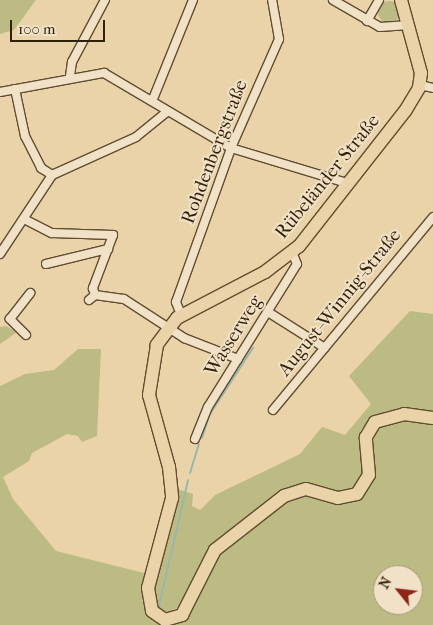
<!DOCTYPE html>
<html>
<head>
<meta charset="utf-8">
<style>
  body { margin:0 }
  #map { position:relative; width:433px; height:625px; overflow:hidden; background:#ead3a9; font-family:"IM FELL French Canon",serif }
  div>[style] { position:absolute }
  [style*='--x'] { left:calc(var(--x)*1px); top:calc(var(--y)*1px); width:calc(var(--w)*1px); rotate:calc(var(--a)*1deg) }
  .green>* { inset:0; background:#bcbb84 }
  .round { border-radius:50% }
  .stream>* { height:2px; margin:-1px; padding:0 1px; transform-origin:1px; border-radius:1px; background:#98b7ad }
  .roads { filter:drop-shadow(1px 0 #604c30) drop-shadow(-1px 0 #604c30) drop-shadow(0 1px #604c30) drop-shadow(0 -1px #604c30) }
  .minor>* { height:8px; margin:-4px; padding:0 4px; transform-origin:4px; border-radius:4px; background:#f1e2c7 }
  .primary>* { height:12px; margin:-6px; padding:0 6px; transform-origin:6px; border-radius:6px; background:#ead3a9 }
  span { translate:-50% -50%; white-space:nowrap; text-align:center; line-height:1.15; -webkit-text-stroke:4px #f1e2c7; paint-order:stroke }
  .street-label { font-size:19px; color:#321f07 }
  .north { position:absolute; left:373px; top:565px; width:50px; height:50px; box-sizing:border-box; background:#f1e2c7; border:1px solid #a5947a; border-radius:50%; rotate:299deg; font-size:14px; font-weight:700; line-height:20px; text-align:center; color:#321f07 }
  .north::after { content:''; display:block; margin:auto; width:18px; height:22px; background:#8f2418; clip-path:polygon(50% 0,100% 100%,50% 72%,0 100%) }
  .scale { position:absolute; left:10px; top:20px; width:95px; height:22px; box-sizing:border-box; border:2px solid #321f07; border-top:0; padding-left:6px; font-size:15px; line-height:18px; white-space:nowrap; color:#321f07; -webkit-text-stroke:4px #f1e2c7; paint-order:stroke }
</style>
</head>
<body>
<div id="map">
  <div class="green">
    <i style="clip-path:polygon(0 0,36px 0,14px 30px,0 34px)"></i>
    <i class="round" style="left:378px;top:1px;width:22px;height:22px"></i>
    <i style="clip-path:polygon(410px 311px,433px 314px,433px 412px,398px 409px,373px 415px,360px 431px,363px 472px,353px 490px,339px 492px,307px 482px,279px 493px,219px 539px,200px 564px,183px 605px,164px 614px,155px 605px,153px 588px,172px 527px,177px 489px,193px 494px,192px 506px,200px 510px,215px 495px,300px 454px,322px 427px,345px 435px,371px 404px,349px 376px)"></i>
    <i style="clip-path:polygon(6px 326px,17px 332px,0 344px,0 327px)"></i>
    <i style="clip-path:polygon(78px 349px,101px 349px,97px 436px,82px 442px,78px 436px,67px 434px,32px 453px,29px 461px,3px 477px,13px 499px,56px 551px,144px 573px,157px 543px,142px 600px,149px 617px,165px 625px,0 625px,0 386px,25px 374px,54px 370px)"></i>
    <i style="clip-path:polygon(evenodd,412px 419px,433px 424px,433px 625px,171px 625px,183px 620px,213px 558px,255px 520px,300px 494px,340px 504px,359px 499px,374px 475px,372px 441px,378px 428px,388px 422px,412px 419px,383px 575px,413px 575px,413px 605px,383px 605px,383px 575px)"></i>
  </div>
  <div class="stream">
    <i style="--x:202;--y:438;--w:25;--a:-72"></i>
    <i style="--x:210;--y:414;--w:79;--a:-56.9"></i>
    <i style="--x:190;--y:473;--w:30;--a:-73"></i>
    <i style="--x:159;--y:606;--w:129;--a:-77"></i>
  </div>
  <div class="roads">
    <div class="minor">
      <i style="--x:333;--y:0;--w:54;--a:29.9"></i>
      <i style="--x:380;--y:27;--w:29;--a:-4"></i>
      <i style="--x:367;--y:21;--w:24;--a:-60"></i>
      <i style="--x:70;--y:76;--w:14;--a:-82"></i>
      <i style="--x:72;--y:62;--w:70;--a:-62"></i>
      <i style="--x:420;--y:85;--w:13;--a:13"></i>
      <i style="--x:15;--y:89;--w:48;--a:78"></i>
      <i style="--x:25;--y:136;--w:36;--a:63"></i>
      <i style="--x:41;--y:168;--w:13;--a:32"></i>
      <i style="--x:0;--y:92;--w:106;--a:-10.4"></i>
      <i style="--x:104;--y:73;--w:147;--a:30.6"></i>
      <i style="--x:231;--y:148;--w:124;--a:16.8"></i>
      <i style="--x:153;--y:99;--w:107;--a:-68"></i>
      <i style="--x:24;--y:219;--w:31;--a:27"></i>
      <i style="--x:52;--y:233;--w:61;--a:1.9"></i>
      <i style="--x:113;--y:235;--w:57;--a:110.7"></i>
      <i style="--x:93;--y:288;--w:7;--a:74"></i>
      <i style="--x:0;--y:254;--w:95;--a:-56.6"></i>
      <i style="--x:52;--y:175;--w:92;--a:-24.3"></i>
      <i style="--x:136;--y:137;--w:41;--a:-39.1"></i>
      <i style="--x:46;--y:264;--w:64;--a:-13.6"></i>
      <i style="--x:89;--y:300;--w:8;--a:-40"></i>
      <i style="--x:95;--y:295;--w:29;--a:8"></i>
      <i style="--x:124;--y:299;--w:72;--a:33"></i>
      <i style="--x:184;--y:338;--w:58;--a:21.3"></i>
      <i style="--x:268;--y:312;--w:67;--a:32.3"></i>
      <i style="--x:181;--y:315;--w:14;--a:-111"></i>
      <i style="--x:176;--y:302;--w:164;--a:-70.3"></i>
      <i style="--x:231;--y:148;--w:119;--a:-66.2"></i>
      <i style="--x:279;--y:39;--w:40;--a:-100"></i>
      <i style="--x:26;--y:335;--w:23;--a:-135"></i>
      <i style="--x:10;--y:319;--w:33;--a:-52"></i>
      <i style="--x:273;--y:410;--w:251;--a:-50.3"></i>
      <i style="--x:195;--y:439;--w:35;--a:-68"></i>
      <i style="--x:208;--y:407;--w:168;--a:-58.1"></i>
      <i style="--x:297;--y:264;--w:13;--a:-113"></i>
    </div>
    <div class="primary">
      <i style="--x:401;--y:0;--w:76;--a:74.7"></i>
      <i style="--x:421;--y:73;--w:15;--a:98"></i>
      <i style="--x:419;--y:88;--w:27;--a:121"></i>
      <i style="--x:405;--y:111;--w:172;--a:128.1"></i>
      <i style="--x:299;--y:246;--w:43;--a:142.6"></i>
      <i style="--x:265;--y:272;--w:99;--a:152.4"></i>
      <i style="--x:177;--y:318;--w:34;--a:127"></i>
      <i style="--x:157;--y:345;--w:51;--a:99.1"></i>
      <i style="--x:149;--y:395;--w:75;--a:74.5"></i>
      <i style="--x:169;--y:467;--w:31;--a:84"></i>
      <i style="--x:172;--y:498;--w:93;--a:104.9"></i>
      <i style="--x:148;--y:588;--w:23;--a:80"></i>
      <i style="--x:152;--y:611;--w:16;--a:35"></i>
      <i style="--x:165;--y:620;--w:18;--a:-16"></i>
      <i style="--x:182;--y:615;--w:73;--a:-63.1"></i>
      <i style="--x:215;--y:550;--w:88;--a:-38"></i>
      <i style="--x:284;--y:496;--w:23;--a:-18"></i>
      <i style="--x:306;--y:489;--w:33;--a:16"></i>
      <i style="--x:338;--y:498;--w:19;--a:-12"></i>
      <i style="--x:357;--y:494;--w:22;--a:-58"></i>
      <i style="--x:369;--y:475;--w:38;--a:-95"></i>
      <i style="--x:366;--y:437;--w:17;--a:-59"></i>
      <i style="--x:375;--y:422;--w:30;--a:-15"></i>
      <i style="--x:404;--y:414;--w:29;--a:8"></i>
    </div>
  </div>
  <div class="street-label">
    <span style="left:215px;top:152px;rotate:-69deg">Rohdenbergstraße</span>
    <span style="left:328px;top:177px;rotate:-51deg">Rübeländer Straße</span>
    <span style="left:340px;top:303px;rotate:-51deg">August-Winnig-Straße</span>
    <span style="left:234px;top:336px;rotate:-58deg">Wasserweg</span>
  </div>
  <div class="north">N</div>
  <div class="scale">100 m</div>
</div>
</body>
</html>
